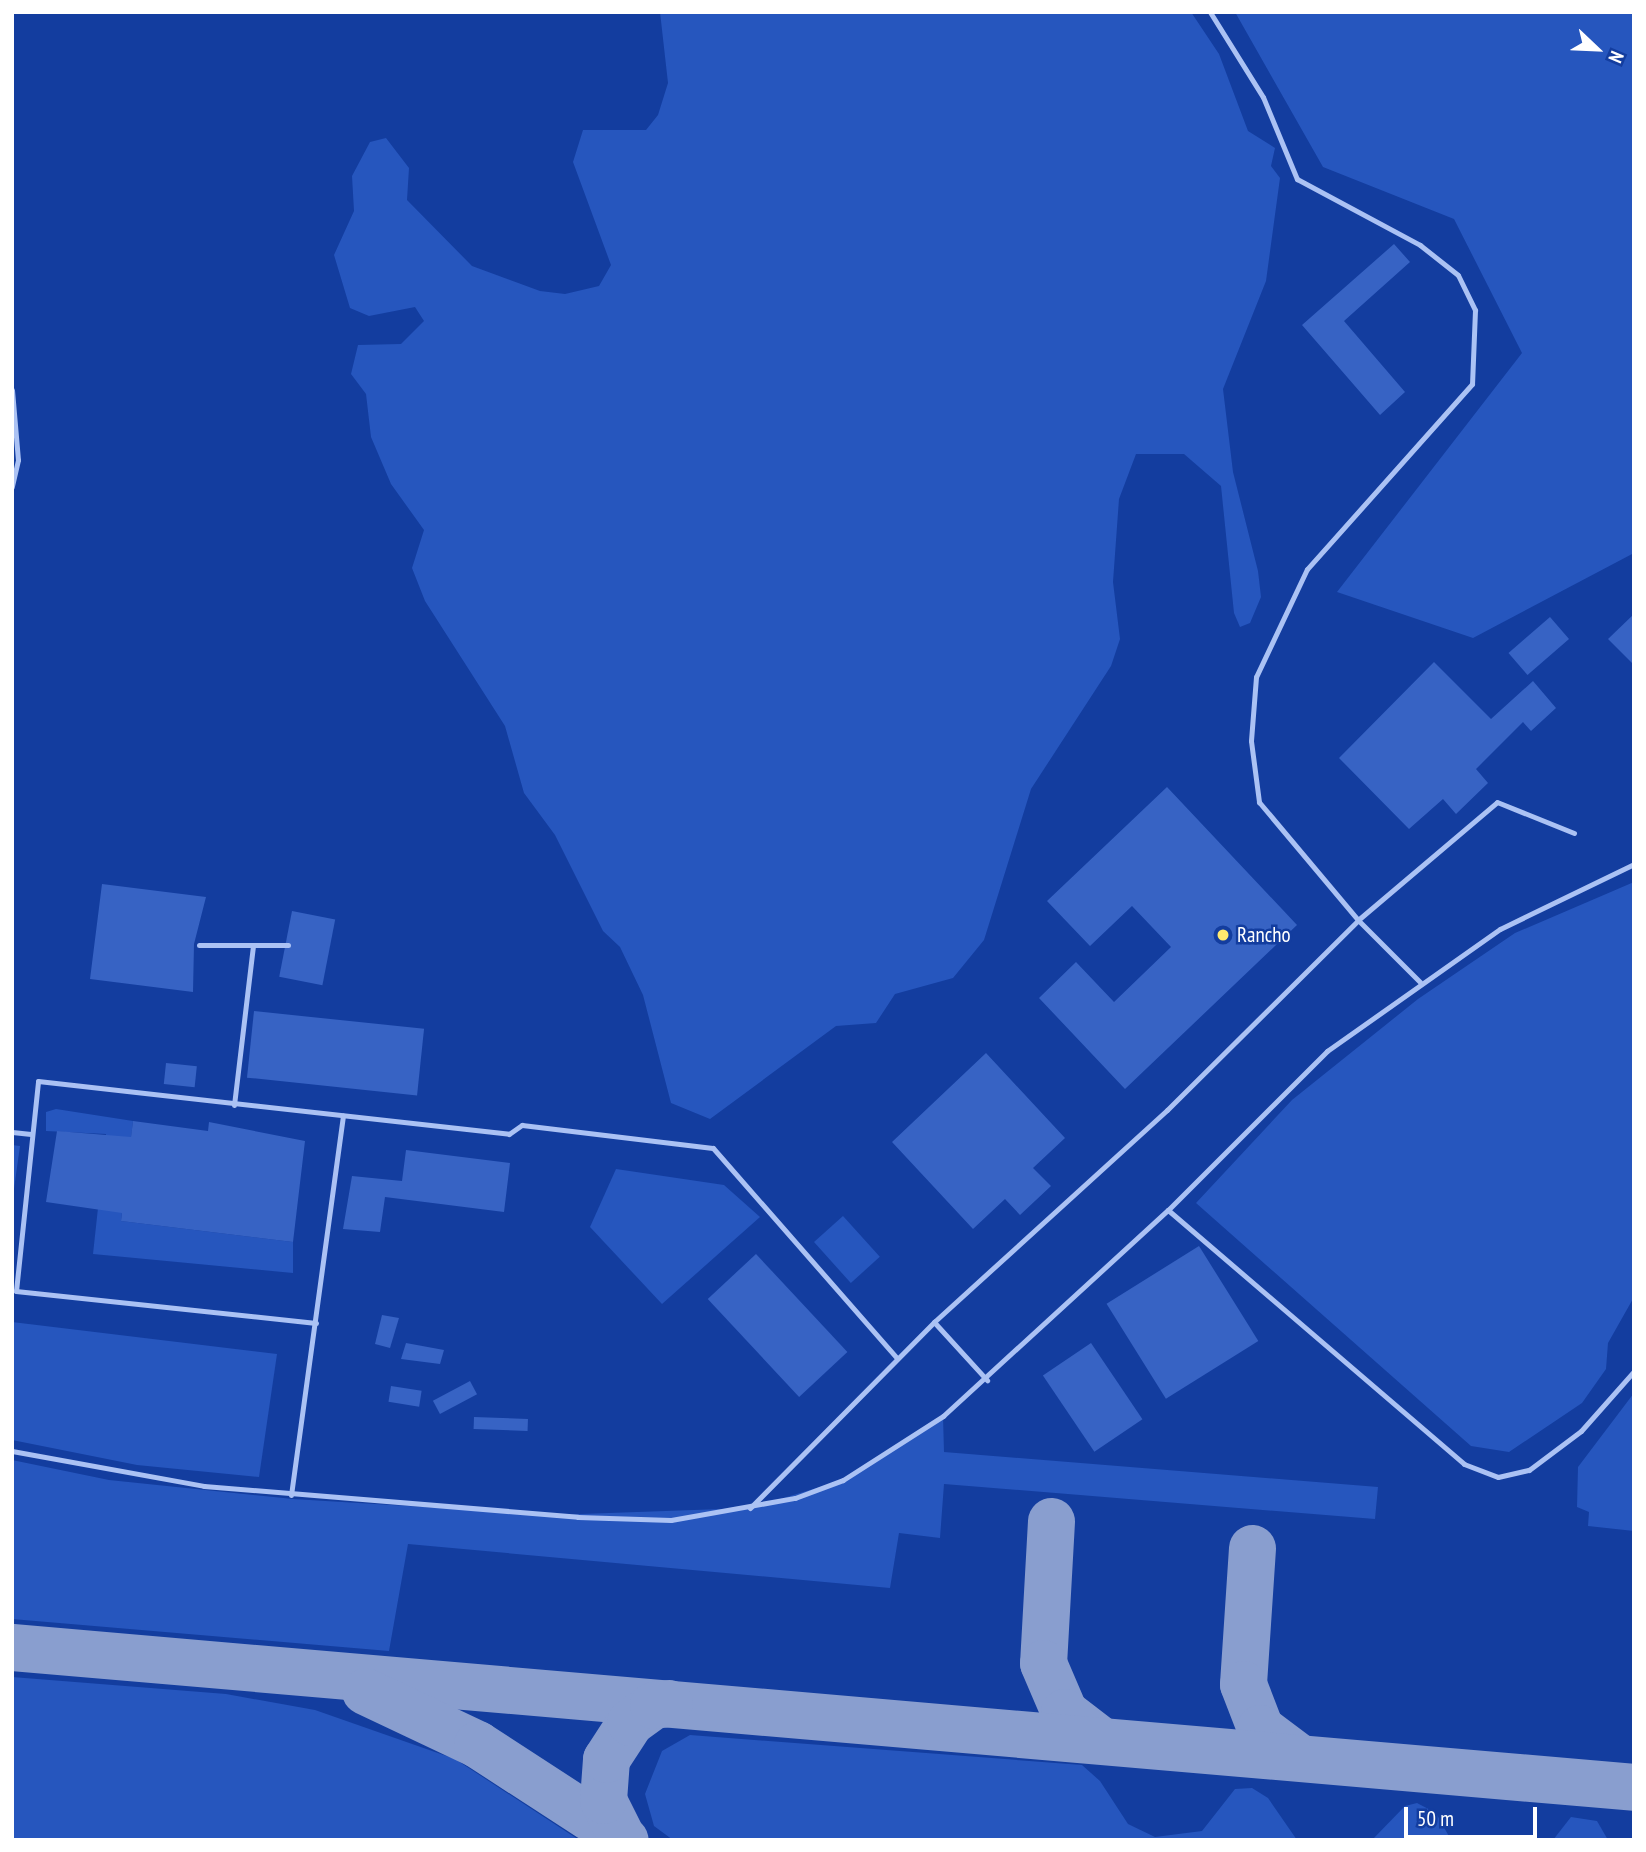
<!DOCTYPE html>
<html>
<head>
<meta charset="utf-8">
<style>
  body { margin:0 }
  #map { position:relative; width:1646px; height:1852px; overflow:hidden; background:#133d9f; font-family:"PT Sans Narrow",sans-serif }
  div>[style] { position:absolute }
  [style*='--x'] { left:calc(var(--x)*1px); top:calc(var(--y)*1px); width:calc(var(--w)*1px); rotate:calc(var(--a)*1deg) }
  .green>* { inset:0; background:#2656be; transform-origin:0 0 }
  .taxiway>* { height:47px; margin:-23.5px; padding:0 23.5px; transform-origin:23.5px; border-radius:23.5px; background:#899ecf }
  .building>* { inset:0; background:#3763c4; transform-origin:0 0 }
  .lane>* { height:5px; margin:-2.5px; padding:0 2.5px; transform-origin:2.5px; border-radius:2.5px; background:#abc2f4 }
  .dots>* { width:19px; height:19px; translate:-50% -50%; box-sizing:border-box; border:4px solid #133d9f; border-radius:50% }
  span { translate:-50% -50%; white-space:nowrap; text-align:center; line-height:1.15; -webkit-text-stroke:5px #133d9f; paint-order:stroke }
  .poi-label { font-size:21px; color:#fff }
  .left { translate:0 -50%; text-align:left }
  .frame { position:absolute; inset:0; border:14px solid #fff; pointer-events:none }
  .north { position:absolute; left:1562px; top:14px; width:70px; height:70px; -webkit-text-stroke:5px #133d9f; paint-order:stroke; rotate:113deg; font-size:19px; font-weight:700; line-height:28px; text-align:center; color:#fff }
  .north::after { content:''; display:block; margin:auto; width:24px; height:32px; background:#fff; clip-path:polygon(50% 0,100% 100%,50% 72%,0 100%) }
  .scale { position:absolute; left:1404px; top:1807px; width:133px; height:32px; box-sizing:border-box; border:4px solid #fff; border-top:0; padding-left:9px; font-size:21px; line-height:24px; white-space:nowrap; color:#fff; -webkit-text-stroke:5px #133d9f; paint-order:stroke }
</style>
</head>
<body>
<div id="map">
  <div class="green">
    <i style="clip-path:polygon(660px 12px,1191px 12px,1219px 54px,1248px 131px,1275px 148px,1271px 166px,1280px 178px,1266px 281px,1223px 389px,1233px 472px,1258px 571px,1261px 597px,1250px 623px,1240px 627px,1234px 613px,1221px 486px,1184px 454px,1136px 454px,1119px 499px,1113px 582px,1120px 639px,1111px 666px,1031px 789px,984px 940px,953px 978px,895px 994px,876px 1023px,836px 1026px,710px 1119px,671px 1103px,643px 995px,620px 947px,603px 931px,555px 835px,524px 793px,505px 726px,425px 601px,412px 568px,424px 530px,391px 484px,371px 437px,366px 394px,351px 374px,358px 345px,401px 344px,424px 321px,415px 307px,369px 316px,350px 308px,334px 255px,354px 211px,352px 176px,370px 142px,386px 138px,409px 168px,407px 200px,472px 266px,540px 291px,565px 294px,599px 286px,611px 265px,573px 162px,583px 130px,646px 130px,658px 115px,668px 83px)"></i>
    <i style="clip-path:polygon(1235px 12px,1634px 12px,1634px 553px,1473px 638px,1337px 592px,1522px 353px,1454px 219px,1323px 167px)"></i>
    <i style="clip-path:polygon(1634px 882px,1634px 1297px,1608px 1343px,1606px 1369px,1582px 1403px,1509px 1452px,1471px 1446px,1196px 1203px,1292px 1100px,1418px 999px,1515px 933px)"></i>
    <i style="clip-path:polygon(56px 1109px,133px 1121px,121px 1221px,293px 1242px,293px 1273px,93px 1254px,106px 1134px,46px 1131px,46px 1112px)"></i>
    <i style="clip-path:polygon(12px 1145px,20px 1146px,12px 1203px)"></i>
    <i style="clip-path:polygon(616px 1169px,724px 1185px,760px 1217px,662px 1304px,590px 1227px)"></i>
    <i style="left:843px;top:1216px;width:55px;height:39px;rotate:48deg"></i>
    <i style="clip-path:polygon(12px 1322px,277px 1354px,259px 1477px,137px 1465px,12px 1440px)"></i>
    <i style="clip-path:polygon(1634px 1393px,1634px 1531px,1588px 1526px,1589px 1512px,1577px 1507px,1578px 1467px)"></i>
    <i style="clip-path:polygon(943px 1416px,944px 1452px,1378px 1487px,1375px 1519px,944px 1484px,940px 1538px,899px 1533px,890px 1588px,408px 1544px,389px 1651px,12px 1619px,12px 1460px,109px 1480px,293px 1499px,553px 1515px,750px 1508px,843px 1480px)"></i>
    <i style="clip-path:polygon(12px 1677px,226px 1694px,315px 1710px,455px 1759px,579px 1840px,12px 1840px)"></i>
    <i style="clip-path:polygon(690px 1735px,1082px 1765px,1100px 1781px,1128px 1824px,1155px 1837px,1202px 1831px,1235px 1789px,1252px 1788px,1268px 1798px,1297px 1840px,673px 1840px,654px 1826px,645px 1794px,662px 1751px)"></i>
    <i style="clip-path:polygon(1417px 1803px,1436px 1813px,1451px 1840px,1372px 1840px,1405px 1806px)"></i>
    <i style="clip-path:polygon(1571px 1817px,1597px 1821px,1608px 1840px,1553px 1840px)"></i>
  </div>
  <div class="taxiway">
    <i style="--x:1051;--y:1521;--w:142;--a:93.2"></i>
    <i style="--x:1043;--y:1663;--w:53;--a:66.8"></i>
    <i style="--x:1064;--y:1712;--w:43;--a:37.4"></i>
    <i style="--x:1252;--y:1548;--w:136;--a:93.8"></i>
    <i style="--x:1243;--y:1684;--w:47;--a:68.9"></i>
    <i style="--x:1260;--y:1728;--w:45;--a:36.9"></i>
    <i style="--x:12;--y:1647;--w:1628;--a:4.93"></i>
    <i style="--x:365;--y:1691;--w:124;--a:25.3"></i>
    <i style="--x:477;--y:1744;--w:176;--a:33"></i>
    <i style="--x:622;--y:1838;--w:42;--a:-116.6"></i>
    <i style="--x:603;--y:1800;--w:41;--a:-85.8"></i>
    <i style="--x:606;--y:1759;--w:44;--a:-57"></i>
    <i style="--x:630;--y:1722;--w:29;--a:-36"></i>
    <i style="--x:653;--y:1705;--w:16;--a:-7"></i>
  </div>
  <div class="building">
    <i style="clip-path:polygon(1394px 244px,1410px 262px,1344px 321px,1405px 392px,1380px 415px,1302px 325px)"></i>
    <i style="clip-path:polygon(1634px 614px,1634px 665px,1608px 639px)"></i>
    <i style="left:1550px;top:617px;width:29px;height:55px;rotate:49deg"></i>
    <i style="clip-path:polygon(1434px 662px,1491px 719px,1533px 681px,1556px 708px,1531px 731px,1523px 722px,1476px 769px,1488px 783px,1456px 814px,1443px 799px,1409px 829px,1339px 758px)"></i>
    <i style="clip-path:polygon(1167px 787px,1297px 925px,1125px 1089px,1039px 998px,1076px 962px,1114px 1002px,1171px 947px,1132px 906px,1090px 946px,1047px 901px)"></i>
    <i style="clip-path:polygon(102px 884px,206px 897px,194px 944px,193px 992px,90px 979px)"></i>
    <i style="left:292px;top:911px;width:44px;height:67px;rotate:11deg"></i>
    <i style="left:254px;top:1011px;width:171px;height:67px;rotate:6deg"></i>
    <i style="clip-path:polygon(986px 1053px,1065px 1138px,1033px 1168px,1051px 1186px,1020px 1215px,1005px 1199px,973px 1229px,892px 1142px)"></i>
    <i style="left:166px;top:1063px;width:31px;height:21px;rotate:6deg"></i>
    <i style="clip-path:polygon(133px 1121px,208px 1131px,209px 1122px,305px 1141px,293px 1242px,121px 1221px,122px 1213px,46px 1202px,57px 1131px,131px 1137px)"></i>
    <i style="clip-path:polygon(406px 1150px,510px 1163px,504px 1212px,385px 1197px,380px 1232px,343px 1229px,352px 1176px,402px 1181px)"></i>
    <i style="left:1199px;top:1246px;width:112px;height:109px;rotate:58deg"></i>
    <i style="left:756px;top:1254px;width:134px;height:66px;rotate:47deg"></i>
    <i style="clip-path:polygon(382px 1315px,399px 1318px,390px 1348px,375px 1344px)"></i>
    <i style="clip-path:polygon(406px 1343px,444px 1350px,440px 1364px,401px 1359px)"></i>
    <i style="left:1091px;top:1343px;width:92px;height:58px;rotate:56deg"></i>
    <i style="left:470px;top:1381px;width:15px;height:42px;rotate:62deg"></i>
    <i style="left:391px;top:1386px;width:31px;height:16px;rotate:9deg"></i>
    <i style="left:474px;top:1417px;width:54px;height:12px;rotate:2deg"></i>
  </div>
  <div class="lane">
    <i style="--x:1210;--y:12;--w:100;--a:58.1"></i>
    <i style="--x:1263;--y:97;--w:89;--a:67.5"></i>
    <i style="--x:1297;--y:179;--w:140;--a:28.2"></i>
    <i style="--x:1420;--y:245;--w:48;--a:38.3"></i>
    <i style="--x:1458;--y:275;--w:39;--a:64"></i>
    <i style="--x:1475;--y:310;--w:74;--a:92.3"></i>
    <i style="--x:1472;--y:384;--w:248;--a:131.7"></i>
    <i style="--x:1307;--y:569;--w:119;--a:115.3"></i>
    <i style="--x:1256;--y:677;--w:64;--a:94.5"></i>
    <i style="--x:1251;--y:741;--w:62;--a:82.5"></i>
    <i style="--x:1259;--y:802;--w:154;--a:50"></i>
    <i style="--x:1358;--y:920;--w:88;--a:45"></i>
    <i style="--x:12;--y:390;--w:70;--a:85.1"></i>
    <i style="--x:18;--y:460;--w:28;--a:103"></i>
    <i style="--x:199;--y:945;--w:89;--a:0"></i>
    <i style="--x:234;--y:1105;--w:161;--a:-83.2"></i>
    <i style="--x:12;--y:1132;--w:19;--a:6"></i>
    <i style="--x:1168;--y:1210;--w:390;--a:40.6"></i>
    <i style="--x:1464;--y:1464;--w:36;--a:21"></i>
    <i style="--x:1498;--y:1477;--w:32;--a:-13"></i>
    <i style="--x:1529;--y:1470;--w:65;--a:-36.9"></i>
    <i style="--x:1581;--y:1431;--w:80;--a:-48.5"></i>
    <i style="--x:934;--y:1322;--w:315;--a:-42.3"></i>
    <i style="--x:1167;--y:1110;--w:269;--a:-44.8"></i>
    <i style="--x:1358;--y:920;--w:182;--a:-40.3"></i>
    <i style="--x:1497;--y:802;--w:83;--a:21.9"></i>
    <i style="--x:316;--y:1323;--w:302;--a:-173.9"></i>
    <i style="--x:16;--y:1291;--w:211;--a:-84"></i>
    <i style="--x:38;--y:1081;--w:474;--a:6.4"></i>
    <i style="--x:509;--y:1134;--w:16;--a:-35"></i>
    <i style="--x:522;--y:1125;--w:192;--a:6.9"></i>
    <i style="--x:713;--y:1148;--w:279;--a:48.8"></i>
    <i style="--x:12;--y:1451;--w:195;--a:10.3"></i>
    <i style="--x:204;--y:1486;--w:375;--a:4.7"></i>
    <i style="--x:578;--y:1517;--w:93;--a:1.8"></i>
    <i style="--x:671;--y:1520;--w:126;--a:-10.1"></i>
    <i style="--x:795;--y:1498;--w:51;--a:-20.6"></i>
    <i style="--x:843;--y:1480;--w:119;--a:-32.6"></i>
    <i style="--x:943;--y:1416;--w:305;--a:-42.5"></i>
    <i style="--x:1168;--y:1210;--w:225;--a:-45"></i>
    <i style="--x:1327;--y:1051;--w:212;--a:-35.2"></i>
    <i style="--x:1500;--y:929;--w:149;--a:-25.9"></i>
    <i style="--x:291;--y:1495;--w:383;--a:-82.2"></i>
    <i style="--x:750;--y:1508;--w:262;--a:-45.3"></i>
    <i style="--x:934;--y:1322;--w:79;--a:47.6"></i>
  </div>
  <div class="dots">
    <i style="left:1223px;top:935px;background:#ffe96e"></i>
  </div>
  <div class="poi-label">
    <span class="left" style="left:1237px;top:935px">Rancho</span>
  </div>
  <div class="frame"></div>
  <div class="north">N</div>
  <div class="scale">50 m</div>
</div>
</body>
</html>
